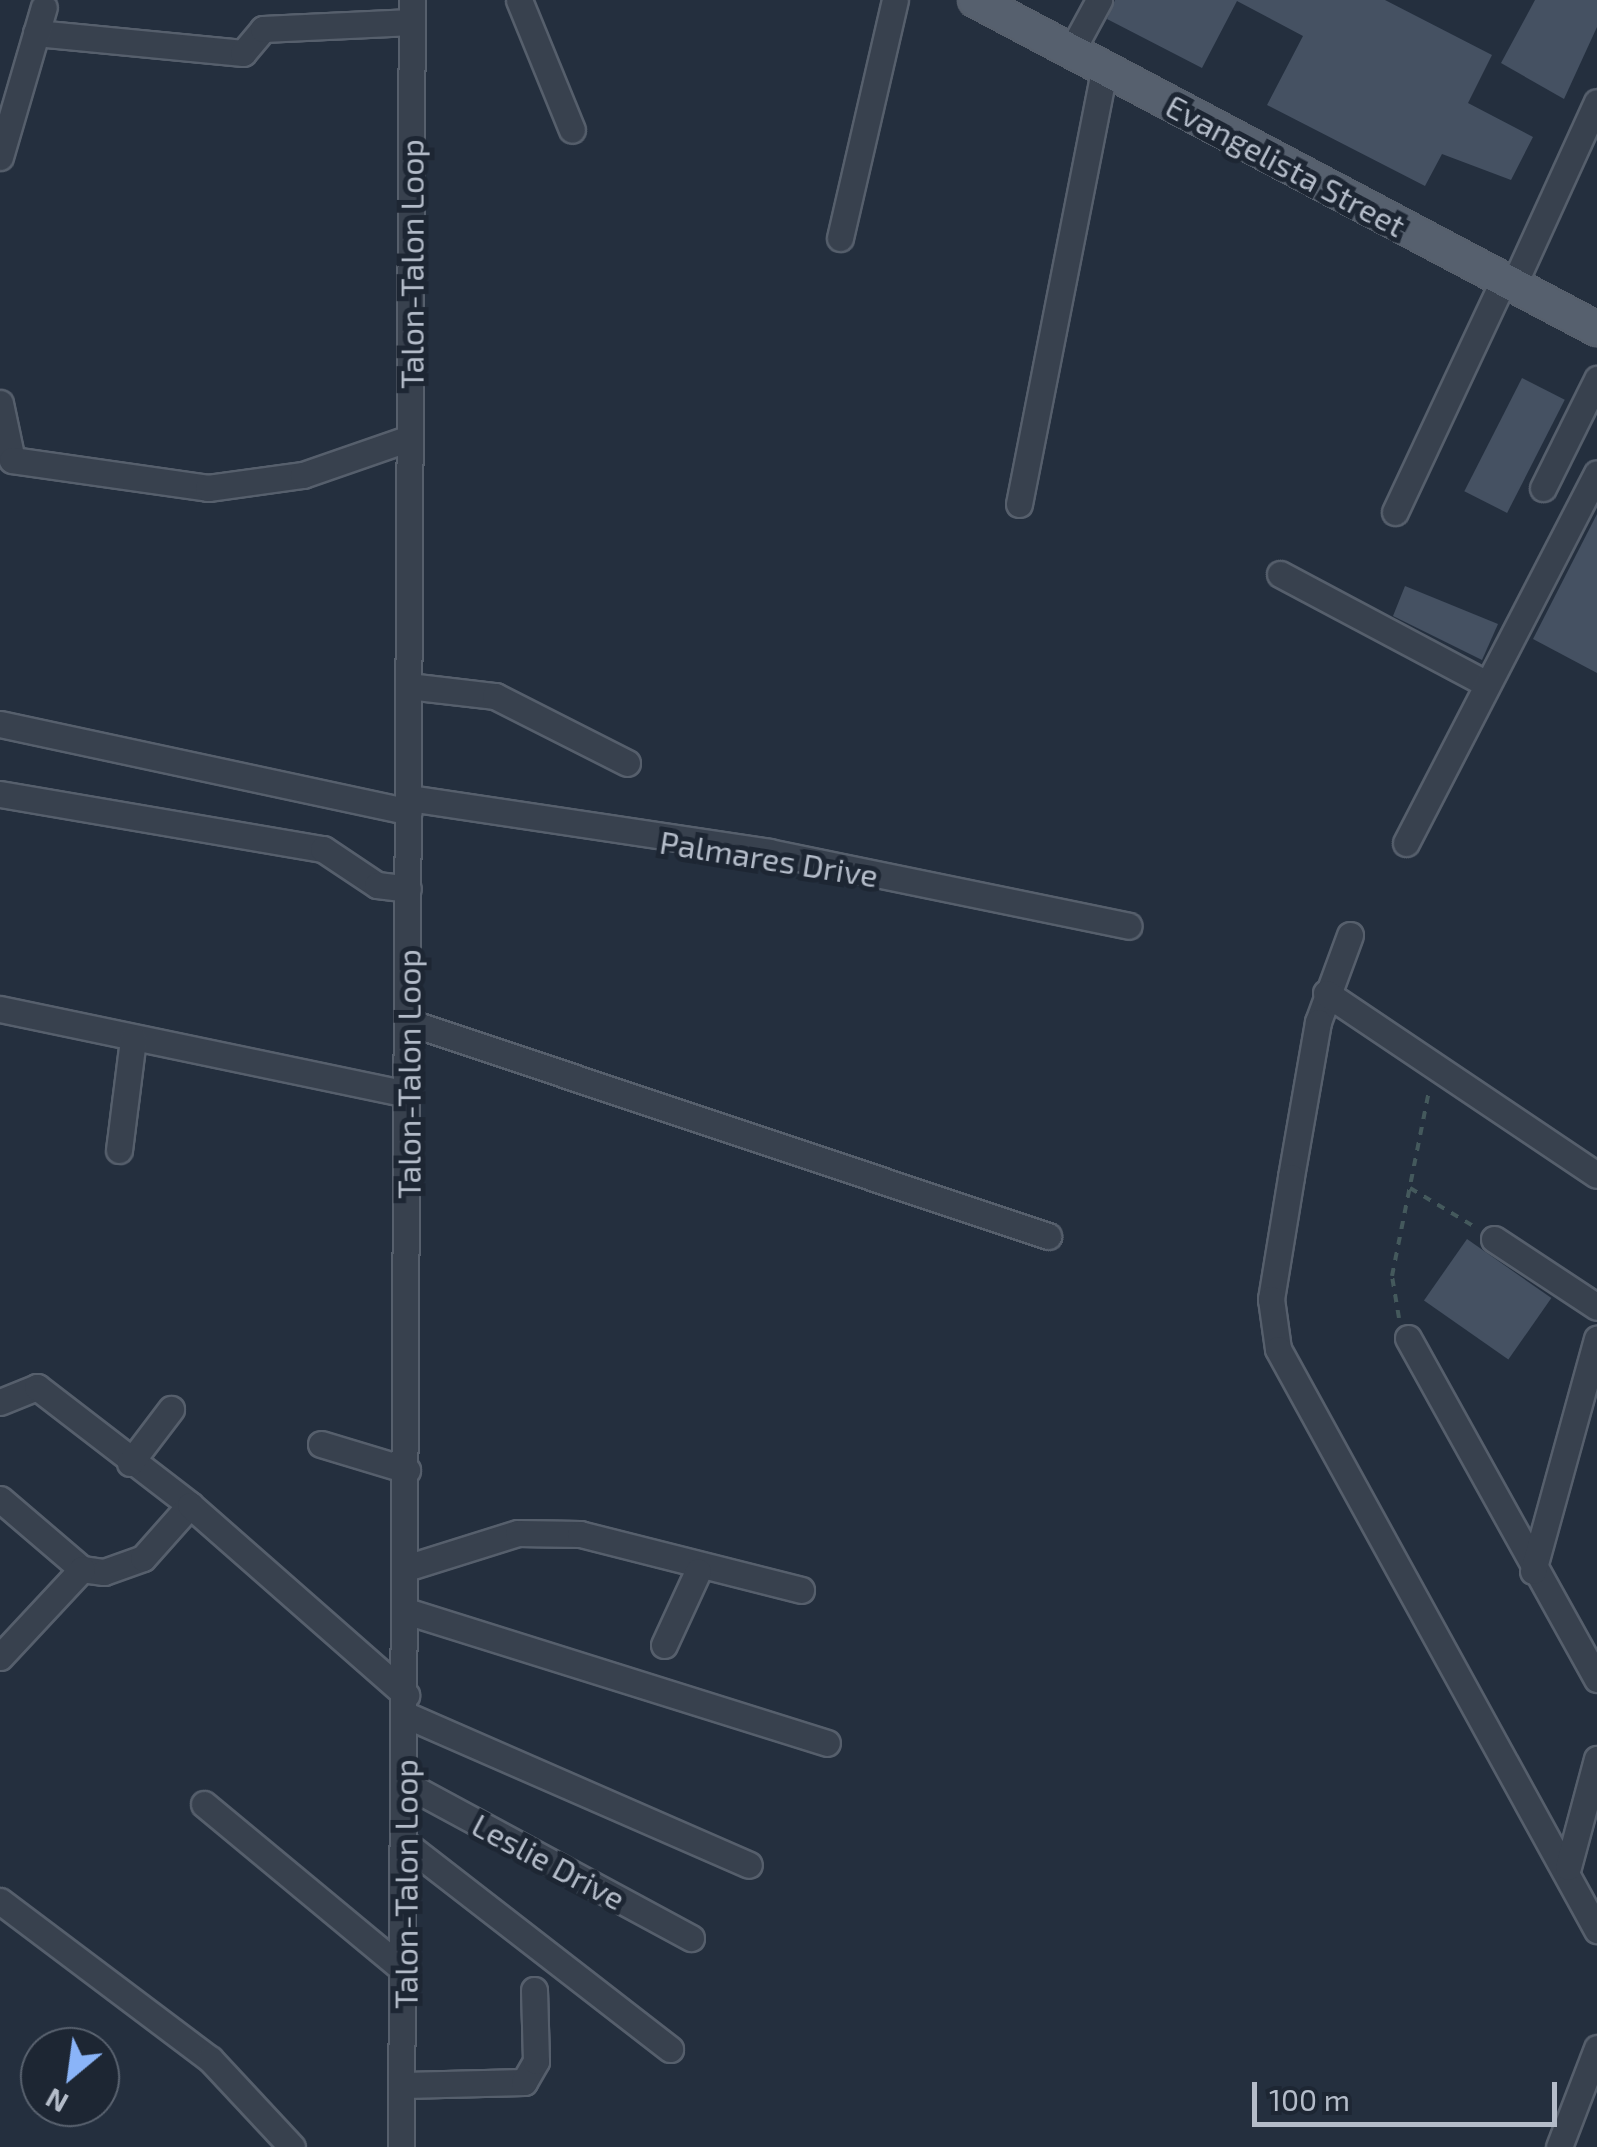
<!DOCTYPE html>
<html>
<head>
<meta charset="utf-8">
<style>
  body { margin:0 }
  #map { position:relative; width:1597px; height:2147px; overflow:hidden; background:#242f3e; font-family:"Exo 2",sans-serif }
  div>[style] { position:absolute }
  [style*='--x'] { left:calc(var(--x)*1px); top:calc(var(--y)*1px); width:calc(var(--w)*1px); rotate:calc(var(--a)*1deg) }
  .building>* { inset:0; background:#455162; transform-origin:0 0 }
  .path>* { height:4px; margin-top:-2px; transform-origin:0; background:repeating-linear-gradient(90deg,#44595c 0 8px,transparent 0 16px) }
  .roads { filter:drop-shadow(2px 0 #565f6c) drop-shadow(-2px 0 #565f6c) drop-shadow(0 2px #565f6c) drop-shadow(0 -2px #565f6c) }
  .minor>* { height:25px; margin:-12.5px; padding:0 12.5px; transform-origin:12.5px; border-radius:12.5px; background:#38414e }
  .major>* { height:32px; margin:-16px; padding:0 16px; transform-origin:16px; border-radius:16px; background:#56606e }
  span { translate:-50% -50%; white-space:nowrap; text-align:center; line-height:1.15; -webkit-text-stroke:10px #1d2633; paint-order:stroke }
  .street-label { font-size:32px; color:#b4bcc9 }
  .north { position:absolute; left:20px; top:2027px; width:100px; height:100px; box-sizing:border-box; background:#1d2633; border:2px solid #59626f; border-radius:50%; rotate:209deg; font-size:28px; font-weight:700; line-height:40px; text-align:center; color:#b4bcc9 }
  .north::after { content:''; display:block; margin:auto; width:35px; height:45px; background:#8ab4f8; clip-path:polygon(50% 0,100% 100%,50% 72%,0 100%) }
  .scale { position:absolute; left:1252px; top:2082px; width:305px; height:45px; box-sizing:border-box; border:5px solid #b4bcc9; border-top:0; padding-left:12px; font-size:30px; line-height:35px; white-space:nowrap; color:#b4bcc9; -webkit-text-stroke:8px #1d2633; paint-order:stroke }
</style>
</head>
<body>
<div id="map">
  <div class="building">
    <i style="clip-path:polygon(1115px 0,1385px 0,1492px 55px,1468px 103px,1533px 137px,1511px 180px,1442px 154px,1425px 186px,1267px 105px,1303px 36px,1237px 1px,1202px 68px,1107px 19px)"></i>
    <i style="clip-path:polygon(1535px 0,1597px 0,1597px 27px,1564px 99px,1501px 63px)"></i>
    <i style="left:1522px;top:378px;width:48px;height:127px;rotate:27deg"></i>
    <i style="clip-path:polygon(1597px 514px,1597px 673px,1533px 639px)"></i>
    <i style="clip-path:polygon(1405px 586px,1498px 624px,1482px 660px,1393px 616px)"></i>
    <i style="left:1467px;top:1239px;width:103px;height:75px;rotate:35deg"></i>
  </div>
  <div class="path">
    <i style="--x:1410;--y:1188;--w:76;--a:31"></i>
    <i style="--x:1399;--y:1318;--w:43;--a:-99.5"></i>
    <i style="--x:1392;--y:1276;--w:189;--a:-78.7"></i>
  </div>
  <div class="roads">
    <div class="minor">
      <i style="--x:519;--y:0;--w:140;--a:67.8"></i>
      <i style="--x:36;--y:33;--w:208;--a:5.5"></i>
      <i style="--x:243;--y:53;--w:31;--a:-50"></i>
      <i style="--x:263;--y:29;--w:149;--a:-2.7"></i>
      <i style="--x:1072;--y:50;--w:57;--a:-61.6"></i>
      <i style="--x:0;--y:157;--w:156;--a:-73.7"></i>
      <i style="--x:840;--y:238;--w:244;--a:-77"></i>
      <i style="--x:1513;--y:286;--w:202;--a:-65.5"></i>
      <i style="--x:0;--y:403;--w:58;--a:78.1"></i>
      <i style="--x:12;--y:460;--w:198;--a:8.1"></i>
      <i style="--x:208;--y:488;--w:96;--a:-7.8"></i>
      <i style="--x:303;--y:475;--w:113;--a:-19.1"></i>
      <i style="--x:1543;--y:488;--w:122;--a:-63.6"></i>
      <i style="--x:1019;--y:504;--w:445;--a:-78.9"></i>
      <i style="--x:1395;--y:512;--w:255;--a:-64.9"></i>
      <i style="--x:1280;--y:574;--w:234;--a:28"></i>
      <i style="--x:408;--y:686;--w:88;--a:6.6"></i>
      <i style="--x:495;--y:696;--w:148;--a:26.9"></i>
      <i style="--x:0;--y:724;--w:418;--a:12.1"></i>
      <i style="--x:0;--y:794;--w:328;--a:9.7"></i>
      <i style="--x:323;--y:849;--w:65;--a:33.7"></i>
      <i style="--x:377;--y:885;--w:31;--a:7"></i>
      <i style="--x:409;--y:798;--w:364;--a:8.5"></i>
      <i style="--x:769;--y:852;--w:367;--a:11.6"></i>
      <i style="--x:1406;--y:843;--w:416;--a:-62.7"></i>
      <i style="--x:1350;--y:935;--w:93;--a:110.2"></i>
      <i style="--x:1318;--y:1022;--w:157;--a:99.9"></i>
      <i style="--x:1291;--y:1177;--w:124;--a:99.3"></i>
      <i style="--x:1271;--y:1299;--w:50;--a:82"></i>
      <i style="--x:1278;--y:1349;--w:663;--a:61.23"></i>
      <i style="--x:1326;--y:993;--w:326;--a:33.9"></i>
      <i style="--x:0;--y:1009;--w:417;--a:11.8"></i>
      <i style="--x:408;--y:1022;--w:675;--a:18.49"></i>
      <i style="--x:119;--y:1150;--w:112;--a:-82.8"></i>
      <i style="--x:1494;--y:1239;--w:123;--a:33.4"></i>
      <i style="--x:1408;--y:1338;--w:390;--a:61"></i>
      <i style="--x:0;--y:1402;--w:40;--a:-22"></i>
      <i style="--x:37;--y:1387;--w:193;--a:37.6"></i>
      <i style="--x:321;--y:1444;--w:90;--a:16.8"></i>
      <i style="--x:130;--y:1463;--w:68;--a:-52.8"></i>
      <i style="--x:0;--y:1499;--w:108;--a:40.5"></i>
      <i style="--x:82;--y:1569;--w:22;--a:8"></i>
      <i style="--x:104;--y:1572;--w:41;--a:-19.7"></i>
      <i style="--x:143;--y:1558;--w:71;--a:-48.4"></i>
      <i style="--x:190;--y:1505;--w:288;--a:41.3"></i>
      <i style="--x:406;--y:1568;--w:117;--a:-17.4"></i>
      <i style="--x:518;--y:1533;--w:62;--a:0.9"></i>
      <i style="--x:580;--y:1534;--w:228;--a:14.2"></i>
      <i style="--x:1533;--y:1571;--w:241;--a:-74.6"></i>
      <i style="--x:406;--y:1611;--w:441;--a:17.4"></i>
      <i style="--x:664;--y:1645;--w:81;--a:-65.3"></i>
      <i style="--x:0;--y:1657;--w:120;--a:-47"></i>
      <i style="--x:406;--y:1715;--w:374;--a:23.6"></i>
      <i style="--x:406;--y:1784;--w:324;--a:28.4"></i>
      <i style="--x:204;--y:1804;--w:260;--a:39.7"></i>
      <i style="--x:407;--y:1845;--w:333;--a:37.8"></i>
      <i style="--x:1568;--y:1867;--w:112;--a:-75"></i>
      <i style="--x:0;--y:1901;--w:263;--a:37"></i>
      <i style="--x:210;--y:2059;--w:120;--a:47"></i>
      <i style="--x:404;--y:2085;--w:120;--a:-1.4"></i>
      <i style="--x:524;--y:2082;--w:24;--a:-60"></i>
      <i style="--x:536;--y:2061;--w:71;--a:-91.6"></i>
      <i style="--x:401;--y:2147;--w:2147;--a:-89.71"></i>
      <i style="--x:1559;--y:2147;--w:106;--a:-69"></i>
    </div>
    <div class="major">
      <i style="--x:975;--y:0;--w:704;--a:27.88"></i>
    </div>
  </div>
  <div class="street-label">
    <span style="left:1286px;top:165px;rotate:28deg">Evangelista Street</span>
    <span style="left:411px;top:264px;rotate:-90deg">Talon-Talon Loop</span>
    <span style="left:769px;top:858px;rotate:9deg">Palmares Drive</span>
    <span style="left:408px;top:1074px;rotate:-90deg">Talon-Talon Loop</span>
    <span style="left:549px;top:1861px;rotate:28deg">Leslie Drive</span>
    <span style="left:405px;top:1884px;rotate:-90deg">Talon-Talon Loop</span>
  </div>
  <div class="north">N</div>
  <div class="scale">100 m</div>
</div>
</body>
</html>
